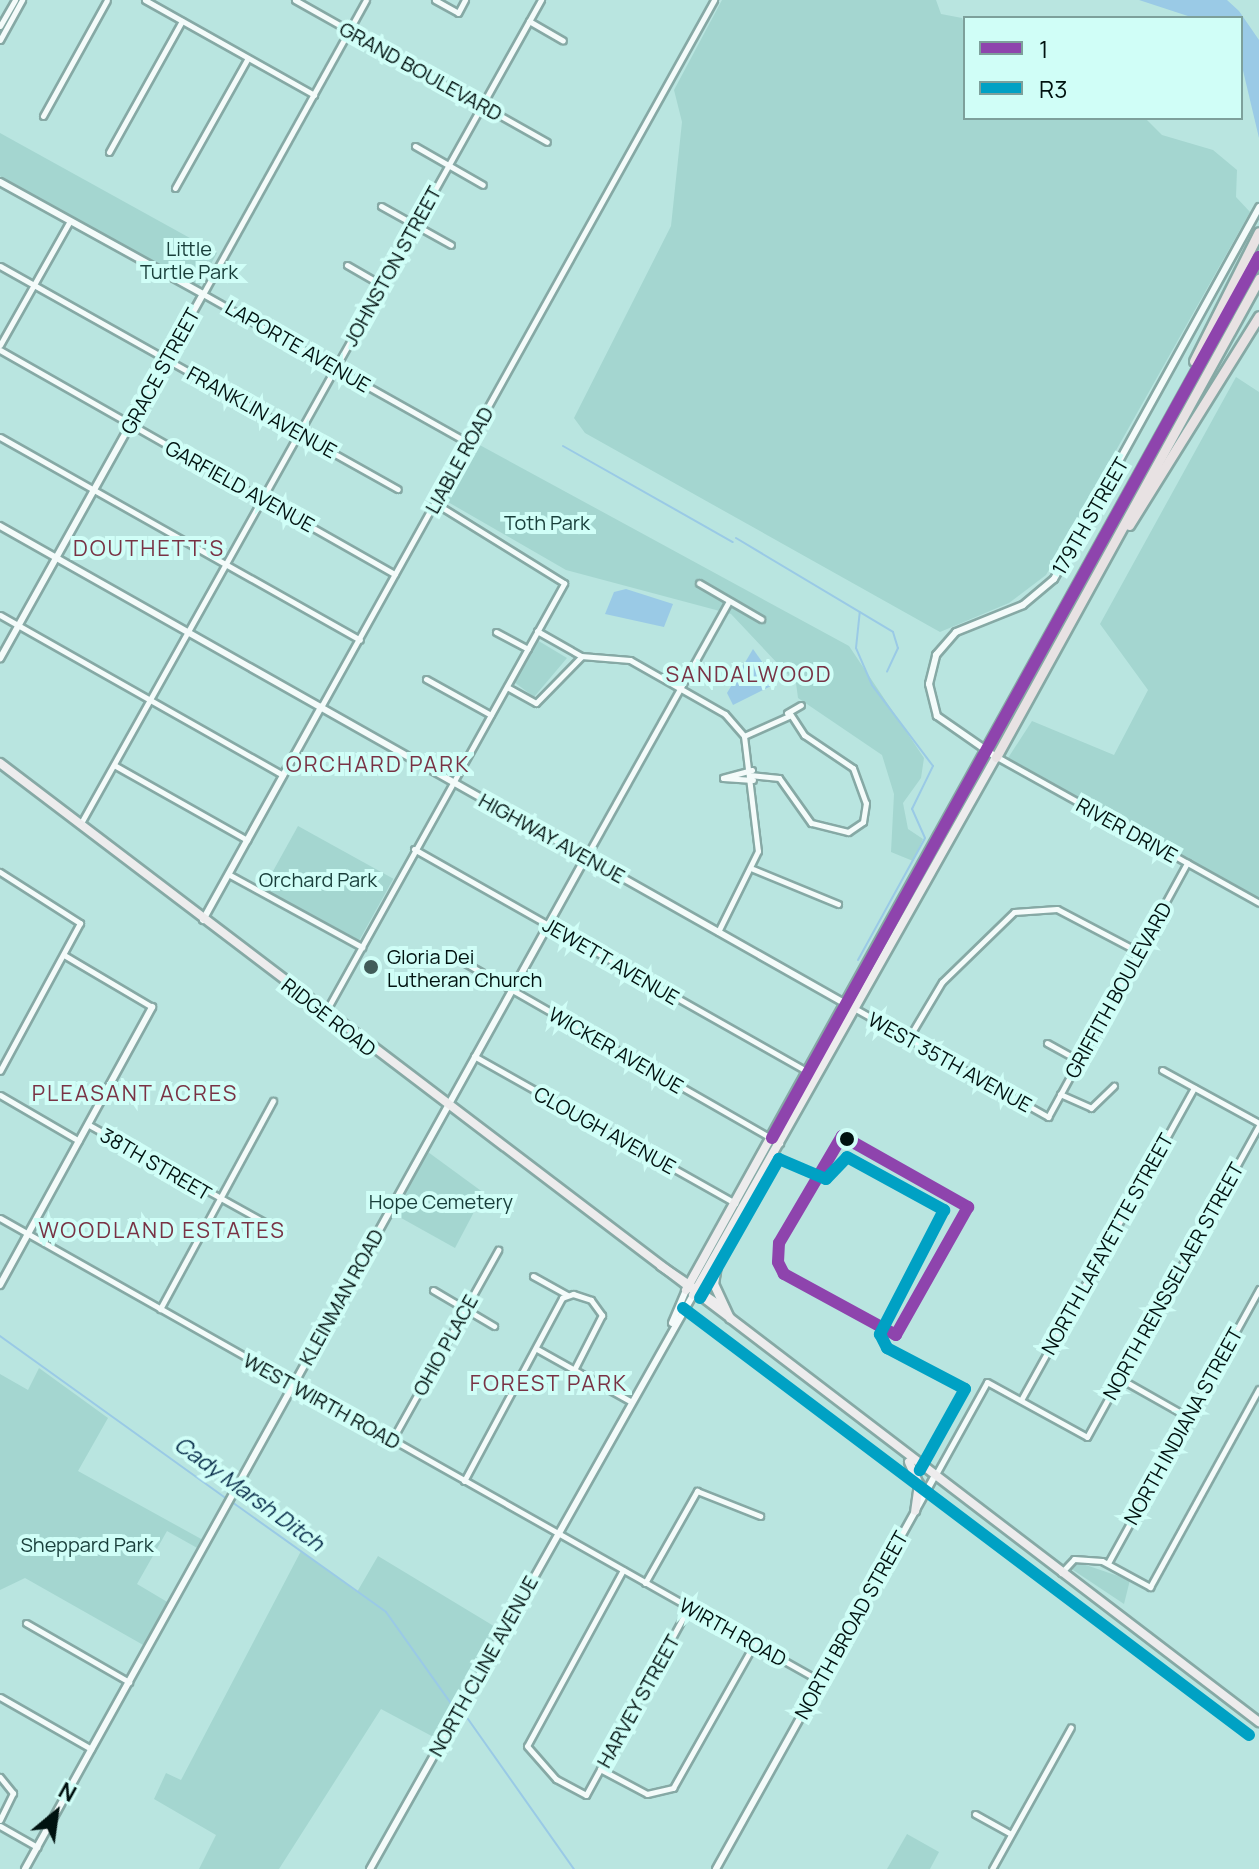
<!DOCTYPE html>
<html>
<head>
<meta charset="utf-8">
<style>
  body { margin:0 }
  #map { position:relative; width:1259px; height:1869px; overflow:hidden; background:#b9e5e0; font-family:Manrope,sans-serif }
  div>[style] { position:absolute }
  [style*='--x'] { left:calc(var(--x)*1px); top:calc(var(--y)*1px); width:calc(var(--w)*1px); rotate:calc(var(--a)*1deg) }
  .green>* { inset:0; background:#a4d6d0; transform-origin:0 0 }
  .water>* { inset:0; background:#9acae6 }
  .stream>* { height:2px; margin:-1px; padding:0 1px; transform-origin:1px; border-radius:1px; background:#9acae6 }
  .roads { filter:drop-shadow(2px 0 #86a9a5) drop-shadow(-2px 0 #86a9a5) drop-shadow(0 2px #86a9a5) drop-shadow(0 -2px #86a9a5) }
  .minor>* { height:5px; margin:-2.5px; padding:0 2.5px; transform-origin:2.5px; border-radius:2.5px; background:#f4fbfa }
  .tertiary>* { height:6px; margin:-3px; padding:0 3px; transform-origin:3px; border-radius:3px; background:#f4fbfa }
  .primary>* { height:8px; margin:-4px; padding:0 4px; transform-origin:4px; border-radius:4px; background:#edeced }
  .motorway>* { height:9px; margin:-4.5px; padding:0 4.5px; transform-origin:4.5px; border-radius:4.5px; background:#e8e2e3 }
  .bus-1>* { height:12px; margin:-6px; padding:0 6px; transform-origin:6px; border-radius:6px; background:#8e44ad }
  .bus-2>* { height:12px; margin:-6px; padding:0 6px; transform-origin:6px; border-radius:6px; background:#00a1c4 }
  .dots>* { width:22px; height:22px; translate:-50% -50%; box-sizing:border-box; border:4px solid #d0fef7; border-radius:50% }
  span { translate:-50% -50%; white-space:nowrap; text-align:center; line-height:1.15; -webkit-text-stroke:8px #d0fef7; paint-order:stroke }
  .street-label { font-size:20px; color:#001210 }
  .park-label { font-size:20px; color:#193f3b }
  .poi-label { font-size:20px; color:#001210 }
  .left { translate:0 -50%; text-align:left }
  .neighbourhood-label { font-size:22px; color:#793345; letter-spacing:2px }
  .water-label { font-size:22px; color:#092e4b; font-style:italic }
  .legend { position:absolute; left:963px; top:16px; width:280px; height:104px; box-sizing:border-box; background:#d0fef7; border:2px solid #7da09b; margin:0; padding:10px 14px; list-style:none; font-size:24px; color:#001210 }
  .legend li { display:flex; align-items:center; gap:16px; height:40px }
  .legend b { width:40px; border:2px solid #7da09b }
  .north { position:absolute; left:16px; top:1773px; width:80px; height:80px; -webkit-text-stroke:6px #d0fef7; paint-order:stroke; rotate:29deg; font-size:22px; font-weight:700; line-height:32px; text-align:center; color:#001210 }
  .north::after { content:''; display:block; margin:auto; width:28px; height:36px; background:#001210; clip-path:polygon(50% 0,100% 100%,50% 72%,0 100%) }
</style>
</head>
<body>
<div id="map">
  <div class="green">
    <i style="clip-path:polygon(722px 0,936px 0,941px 14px,962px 18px,965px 26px,965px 118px,1145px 118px,1162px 135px,1213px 150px,1237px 170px,1236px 197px,1250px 212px,1046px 575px,1009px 603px,940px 632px,585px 433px,574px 418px,671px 226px,682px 122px,674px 90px)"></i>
    <i style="clip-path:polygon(0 133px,217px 253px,198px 288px,0 176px)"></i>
    <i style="clip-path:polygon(1236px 377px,1259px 392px,1259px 899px,1008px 758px,1032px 721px,1114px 755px,1148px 690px,1100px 624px)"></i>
    <i style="clip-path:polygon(476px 443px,849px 646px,924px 758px,921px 778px,903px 803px,908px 829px,923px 839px,913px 861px,891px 852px,894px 794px,882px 755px,798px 698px,796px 683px,731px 614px,566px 570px,441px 498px)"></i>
    <i style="clip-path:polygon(537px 640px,567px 658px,534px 697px,514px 682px)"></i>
    <i style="left:298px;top:826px;width:109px;height:74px;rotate:29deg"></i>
    <i style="clip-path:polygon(428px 1152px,484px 1193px,455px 1248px,394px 1214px)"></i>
    <i style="clip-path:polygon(39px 1368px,108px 1418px,78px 1471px,203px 1540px,199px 1549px,167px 1531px,137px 1584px,169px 1603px,145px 1646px,25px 1578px,0 1590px,0 1374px,28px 1390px)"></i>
    <i style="clip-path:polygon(301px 1551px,357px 1592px,378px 1556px,502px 1631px,441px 1741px,381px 1709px,279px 1869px,199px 1869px,216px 1835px,154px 1799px,166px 1773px,181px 1780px)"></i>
    <i style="clip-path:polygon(1077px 1562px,1130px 1580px,1124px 1604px,1070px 1568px)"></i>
    <i style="clip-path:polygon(907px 1834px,939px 1852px,930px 1869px,887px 1869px)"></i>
  </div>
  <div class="water">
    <i style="clip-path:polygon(1139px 0,1227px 0,1239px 11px,1259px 40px,1259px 138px,1241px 62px,1241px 18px,1194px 18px)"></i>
    <i style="clip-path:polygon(626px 589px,673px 604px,664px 627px,605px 614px,614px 592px)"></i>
    <i style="clip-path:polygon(753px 649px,777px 683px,733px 705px,727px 693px)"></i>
  </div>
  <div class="stream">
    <i style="--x:563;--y:446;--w:195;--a:29.5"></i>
    <i style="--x:736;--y:538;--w:183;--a:30.9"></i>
    <i style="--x:893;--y:632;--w:17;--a:73"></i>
    <i style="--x:898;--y:648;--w:26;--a:115"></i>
    <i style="--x:858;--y:960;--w:139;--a:-61.2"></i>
    <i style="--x:925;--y:838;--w:32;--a:-114"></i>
    <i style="--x:912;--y:809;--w:48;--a:-64"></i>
    <i style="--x:933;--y:766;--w:101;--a:-127"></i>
    <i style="--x:872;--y:685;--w:40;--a:-113.4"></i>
    <i style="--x:856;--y:648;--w:36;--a:-84"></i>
    <i style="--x:0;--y:1336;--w:279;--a:35.7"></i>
    <i style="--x:232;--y:1502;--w:189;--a:35.5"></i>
    <i style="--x:386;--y:1612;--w:114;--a:54.6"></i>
    <i style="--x:468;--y:1719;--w:184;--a:54.8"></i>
  </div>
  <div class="roads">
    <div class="minor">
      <i style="--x:145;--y:0;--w:194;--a:29.3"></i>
      <i style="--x:295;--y:0;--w:289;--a:29.4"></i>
      <i style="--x:366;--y:0;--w:336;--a:119"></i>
      <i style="--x:203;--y:294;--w:304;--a:29.3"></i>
      <i style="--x:435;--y:0;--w:26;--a:29"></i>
      <i style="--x:458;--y:13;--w:15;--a:-62"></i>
      <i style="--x:529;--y:21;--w:39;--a:30"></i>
      <i style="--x:0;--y:26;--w:30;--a:-60"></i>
      <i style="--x:0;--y:40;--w:46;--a:-61.2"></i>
      <i style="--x:43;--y:116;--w:132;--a:-61.1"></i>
      <i style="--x:415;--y:146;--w:78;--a:29.8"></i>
      <i style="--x:109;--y:152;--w:150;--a:-60.9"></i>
      <i style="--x:175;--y:188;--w:149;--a:-60.7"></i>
      <i style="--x:381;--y:206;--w:80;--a:29.1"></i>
      <i style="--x:347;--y:265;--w:39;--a:30"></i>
      <i style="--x:0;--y:266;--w:456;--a:29.3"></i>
      <i style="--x:0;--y:345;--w:142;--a:-60.6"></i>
      <i style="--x:0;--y:350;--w:454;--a:29.6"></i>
      <i style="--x:0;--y:437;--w:413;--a:29.4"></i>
      <i style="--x:699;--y:583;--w:72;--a:30.1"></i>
      <i style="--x:0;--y:615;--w:325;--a:29.5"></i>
      <i style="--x:537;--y:631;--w:51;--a:29.6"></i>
      <i style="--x:581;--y:656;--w:49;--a:4.7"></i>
      <i style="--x:630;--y:660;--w:109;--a:29.6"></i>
      <i style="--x:725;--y:714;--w:29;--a:49"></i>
      <i style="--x:744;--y:736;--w:116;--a:83.1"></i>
      <i style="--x:758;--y:851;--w:90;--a:116.3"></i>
      <i style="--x:496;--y:632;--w:36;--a:28"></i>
      <i style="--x:426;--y:679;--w:74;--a:29"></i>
      <i style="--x:507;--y:687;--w:33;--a:29"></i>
      <i style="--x:536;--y:703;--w:64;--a:-45.6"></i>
      <i style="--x:321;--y:707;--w:809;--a:-60.93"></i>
      <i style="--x:787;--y:713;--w:16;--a:-30"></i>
      <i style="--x:744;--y:736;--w:51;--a:-24.1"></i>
      <i style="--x:791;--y:715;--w:24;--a:57"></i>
      <i style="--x:804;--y:735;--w:59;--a:34"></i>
      <i style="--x:853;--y:768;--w:37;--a:70"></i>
      <i style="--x:866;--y:803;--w:19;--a:99"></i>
      <i style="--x:863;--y:822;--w:18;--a:146"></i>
      <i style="--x:848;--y:832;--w:38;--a:-166"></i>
      <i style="--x:811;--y:823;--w:55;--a:-125.4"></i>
      <i style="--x:779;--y:778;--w:27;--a:-174"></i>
      <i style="--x:997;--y:757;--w:300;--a:29.1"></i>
      <i style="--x:114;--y:765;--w:153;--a:29.4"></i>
      <i style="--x:752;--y:770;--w:30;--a:165"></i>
      <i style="--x:723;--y:778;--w:30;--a:4"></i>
      <i style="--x:81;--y:823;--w:943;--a:-60.8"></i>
      <i style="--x:414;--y:849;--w:451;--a:29.5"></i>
      <i style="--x:586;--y:857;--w:293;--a:-60.8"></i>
      <i style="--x:753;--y:869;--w:92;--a:22.4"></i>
      <i style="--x:0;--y:872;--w:95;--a:32.5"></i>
      <i style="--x:80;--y:923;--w:168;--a:118.4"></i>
      <i style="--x:228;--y:874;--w:153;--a:28.6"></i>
      <i style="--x:64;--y:955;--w:102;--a:30.6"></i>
      <i style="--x:453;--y:956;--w:377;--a:29.8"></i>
      <i style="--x:854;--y:1008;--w:223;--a:29.3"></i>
      <i style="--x:1048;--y:1117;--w:290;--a:-61.3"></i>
      <i style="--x:325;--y:1013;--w:492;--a:-60.9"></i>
      <i style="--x:564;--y:583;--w:152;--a:-148.2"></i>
      <i style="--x:908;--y:1039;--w:66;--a:-59.2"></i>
      <i style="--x:942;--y:982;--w:100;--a:-44.2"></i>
      <i style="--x:1014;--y:912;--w:43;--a:-4"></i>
      <i style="--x:1057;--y:909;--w:93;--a:27.7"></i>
      <i style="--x:1047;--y:1043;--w:37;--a:29"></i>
      <i style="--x:474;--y:1056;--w:300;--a:29.4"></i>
      <i style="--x:1162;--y:1070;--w:111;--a:28.7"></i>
      <i style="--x:1060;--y:1094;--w:34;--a:24"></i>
      <i style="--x:1091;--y:1108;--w:32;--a:-44"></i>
      <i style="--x:0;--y:1095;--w:91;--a:30.2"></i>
      <i style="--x:89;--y:1125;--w:202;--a:29"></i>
      <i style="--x:0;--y:1218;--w:942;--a:29.45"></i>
      <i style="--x:533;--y:1276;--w:39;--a:29"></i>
      <i style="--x:433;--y:1290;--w:71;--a:30.5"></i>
      <i style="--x:160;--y:1309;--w:237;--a:-61.5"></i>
      <i style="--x:537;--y:1349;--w:107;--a:29.2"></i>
      <i style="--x:1119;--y:1378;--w:79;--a:29.5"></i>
      <i style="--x:1021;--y:1400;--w:357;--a:-61"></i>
      <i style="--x:392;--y:1440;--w:218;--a:-60.8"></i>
      <i style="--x:935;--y:1476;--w:107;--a:-61"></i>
      <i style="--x:987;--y:1382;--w:114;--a:28.8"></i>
      <i style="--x:1087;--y:1437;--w:356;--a:-61.1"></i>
      <i style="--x:464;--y:1481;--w:208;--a:-61.8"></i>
      <i style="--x:562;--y:1298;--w:12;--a:-20"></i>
      <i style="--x:573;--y:1294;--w:19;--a:18"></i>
      <i style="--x:591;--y:1300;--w:19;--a:54"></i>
      <i style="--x:602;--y:1315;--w:62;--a:117"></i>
      <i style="--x:1108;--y:1563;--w:313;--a:-61.1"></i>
      <i style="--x:623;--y:1570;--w:200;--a:118.6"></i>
      <i style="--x:527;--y:1746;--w:44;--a:48.7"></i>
      <i style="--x:556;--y:1779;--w:34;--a:28"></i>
      <i style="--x:586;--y:1795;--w:214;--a:-61.3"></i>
      <i style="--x:1061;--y:1573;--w:19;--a:-47"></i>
      <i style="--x:1074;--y:1559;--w:28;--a:4"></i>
      <i style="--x:1102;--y:1561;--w:55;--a:28.4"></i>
      <i style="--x:1150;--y:1587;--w:226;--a:-61.2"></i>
      <i style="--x:645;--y:1583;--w:106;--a:-60.5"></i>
      <i style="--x:697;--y:1491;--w:68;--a:21.6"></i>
      <i style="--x:26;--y:1623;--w:119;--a:29.8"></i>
      <i style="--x:0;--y:1697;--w:105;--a:29.7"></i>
      <i style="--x:600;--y:1769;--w:53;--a:28"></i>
      <i style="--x:647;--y:1794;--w:27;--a:-13"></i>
      <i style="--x:673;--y:1788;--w:165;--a:-60.6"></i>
      <i style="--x:0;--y:1777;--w:21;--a:51"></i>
      <i style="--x:13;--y:1793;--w:30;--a:116"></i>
      <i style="--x:975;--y:1814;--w:41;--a:29.1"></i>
      <i style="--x:0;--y:1826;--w:43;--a:29.6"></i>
      <i style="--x:992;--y:1869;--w:162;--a:-60.9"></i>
    </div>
    <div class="tertiary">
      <i style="--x:0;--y:182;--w:232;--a:28.9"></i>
      <i style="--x:203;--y:294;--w:417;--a:119.1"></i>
      <i style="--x:0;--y:526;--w:980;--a:29.47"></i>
      <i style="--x:996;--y:757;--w:72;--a:-145.2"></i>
      <i style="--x:937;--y:716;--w:33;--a:-104"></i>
      <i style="--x:929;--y:684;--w:30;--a:-76"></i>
      <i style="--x:936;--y:655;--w:30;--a:-49"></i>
      <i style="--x:956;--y:632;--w:72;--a:-21.9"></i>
      <i style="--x:1023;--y:605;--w:40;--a:-40"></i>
      <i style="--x:1054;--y:579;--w:425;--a:-61.1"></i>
      <i style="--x:203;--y:920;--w:244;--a:-61"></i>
      <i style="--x:0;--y:1285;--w:317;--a:-61.3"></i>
      <i style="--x:672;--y:1323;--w:36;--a:-67"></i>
      <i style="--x:25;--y:1869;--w:1157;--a:-61"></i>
      <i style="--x:370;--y:1869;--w:659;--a:-60.63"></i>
      <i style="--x:716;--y:1869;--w:448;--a:-60.9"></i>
    </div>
    <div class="primary">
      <i style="--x:0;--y:763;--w:917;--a:37.24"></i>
      <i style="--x:719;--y:1253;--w:31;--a:99"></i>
      <i style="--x:714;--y:1284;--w:38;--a:65"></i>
      <i style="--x:730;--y:1318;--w:666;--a:37.37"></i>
      <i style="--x:661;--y:1266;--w:73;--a:33.9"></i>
      <i style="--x:686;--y:1290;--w:616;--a:-60.98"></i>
      <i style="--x:693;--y:1295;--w:617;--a:-60.61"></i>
      <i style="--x:909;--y:1462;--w:24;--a:66"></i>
      <i style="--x:919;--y:1484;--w:27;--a:98"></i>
    </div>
    <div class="motorway">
      <i style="--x:1194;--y:361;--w:144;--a:-63.3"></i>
      <i style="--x:1129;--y:525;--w:246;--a:-58.1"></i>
      <i style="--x:985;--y:751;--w:565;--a:-60.98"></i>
      <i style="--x:996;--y:757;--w:546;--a:-61.18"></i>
    </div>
  </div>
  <div class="bus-1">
    <i style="--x:842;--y:1136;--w:145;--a:29.4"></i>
    <i style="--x:968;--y:1207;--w:147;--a:119.4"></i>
    <i style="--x:896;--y:1335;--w:128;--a:-151.4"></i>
    <i style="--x:784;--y:1274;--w:13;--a:-117"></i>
    <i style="--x:778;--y:1262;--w:19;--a:-87"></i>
    <i style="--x:779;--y:1243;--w:124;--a:-59.5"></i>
    <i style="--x:772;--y:1138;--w:1007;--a:-61.07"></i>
  </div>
  <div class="bus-2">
    <i style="--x:700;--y:1298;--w:160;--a:-60.4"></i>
    <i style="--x:779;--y:1159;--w:51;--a:23.1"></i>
    <i style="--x:826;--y:1179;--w:30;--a:-46"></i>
    <i style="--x:847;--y:1157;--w:111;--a:28.7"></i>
    <i style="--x:944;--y:1210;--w:140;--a:117.3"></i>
    <i style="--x:880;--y:1334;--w:16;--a:63"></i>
    <i style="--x:887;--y:1348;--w:88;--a:27.7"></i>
    <i style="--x:965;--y:1389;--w:93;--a:119.1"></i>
    <i style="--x:683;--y:1308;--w:709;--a:37.03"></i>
  </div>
  <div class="dots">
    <i style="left:371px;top:967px;background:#415c59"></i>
    <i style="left:847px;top:1139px;background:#001210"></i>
  </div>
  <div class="street-label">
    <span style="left:421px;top:71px;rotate:29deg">GRAND BOULEVARD</span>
    <span style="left:392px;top:266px;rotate:-61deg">JOHNSTON STREET</span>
    <span style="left:298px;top:346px;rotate:30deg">LAPORTE AVENUE</span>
    <span style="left:160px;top:371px;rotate:-61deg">GRACE STREET</span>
    <span style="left:262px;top:412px;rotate:29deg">FRANKLIN AVENUE</span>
    <span style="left:459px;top:460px;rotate:-61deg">LIABLE ROAD</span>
    <span style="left:240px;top:486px;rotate:29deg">GARFIELD AVENUE</span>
    <span style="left:1090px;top:516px;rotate:-60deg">179TH STREET</span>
    <span style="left:1127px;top:830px;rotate:29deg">RIVER DRIVE</span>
    <span style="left:552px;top:838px;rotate:29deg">HIGHWAY AVENUE</span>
    <span style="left:611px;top:961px;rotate:30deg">JEWETT AVENUE</span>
    <span style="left:1118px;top:990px;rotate:-61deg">GRIFFITH BOULEVARD</span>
    <span style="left:329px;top:1017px;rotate:38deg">RIDGE ROAD</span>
    <span style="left:616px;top:1050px;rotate:30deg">WICKER AVENUE</span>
    <span style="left:950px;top:1062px;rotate:29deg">WEST 35TH AVENUE</span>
    <span style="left:605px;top:1130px;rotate:29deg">CLOUGH AVENUE</span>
    <span style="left:156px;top:1164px;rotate:30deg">38TH STREET</span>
    <span style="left:1107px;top:1244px;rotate:-61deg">NORTH LAFAYETTE STREET</span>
    <span style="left:1173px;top:1281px;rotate:-61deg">NORTH RENSSELAER STREET</span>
    <span style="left:341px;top:1297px;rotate:-61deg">KLEINMAN ROAD</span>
    <span style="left:445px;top:1345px;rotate:-61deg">OHIO PLACE</span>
    <span style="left:322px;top:1401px;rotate:29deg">WEST WIRTH ROAD</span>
    <span style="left:1183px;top:1426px;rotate:-61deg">NORTH INDIANA STREET</span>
    <span style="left:851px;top:1625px;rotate:-61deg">NORTH BROAD STREET</span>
    <span style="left:733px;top:1632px;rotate:29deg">WIRTH ROAD</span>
    <span style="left:483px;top:1666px;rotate:-61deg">NORTH CLINE AVENUE</span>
    <span style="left:638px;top:1701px;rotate:-61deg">HARVEY STREET</span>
  </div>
  <div class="park-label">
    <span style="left:189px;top:260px">Little<br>Turtle Park</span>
    <span style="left:547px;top:522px">Toth Park</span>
    <span style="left:318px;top:879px">Orchard Park</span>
    <span style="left:441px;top:1201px">Hope Cemetery</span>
    <span style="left:87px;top:1544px">Sheppard Park</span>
  </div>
  <div class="poi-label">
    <span class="left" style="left:387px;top:968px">Gloria Dei<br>Lutheran Church</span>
  </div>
  <div class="neighbourhood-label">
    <span style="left:149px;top:549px">DOUTHETT'S</span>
    <span style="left:749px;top:675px">SANDALWOOD</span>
    <span style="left:378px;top:765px">ORCHARD PARK</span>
    <span style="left:135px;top:1094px">PLEASANT ACRES</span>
    <span style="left:162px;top:1231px">WOODLAND ESTATES</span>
    <span style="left:549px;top:1384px">FOREST PARK</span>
  </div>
  <div class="water-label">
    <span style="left:249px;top:1494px;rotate:36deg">Cady Marsh Ditch</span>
  </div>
  <ul class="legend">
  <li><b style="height:10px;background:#8e44ad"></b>1</li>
  <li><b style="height:10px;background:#00a1c4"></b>R3</li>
  </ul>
  <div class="north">N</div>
</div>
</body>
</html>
